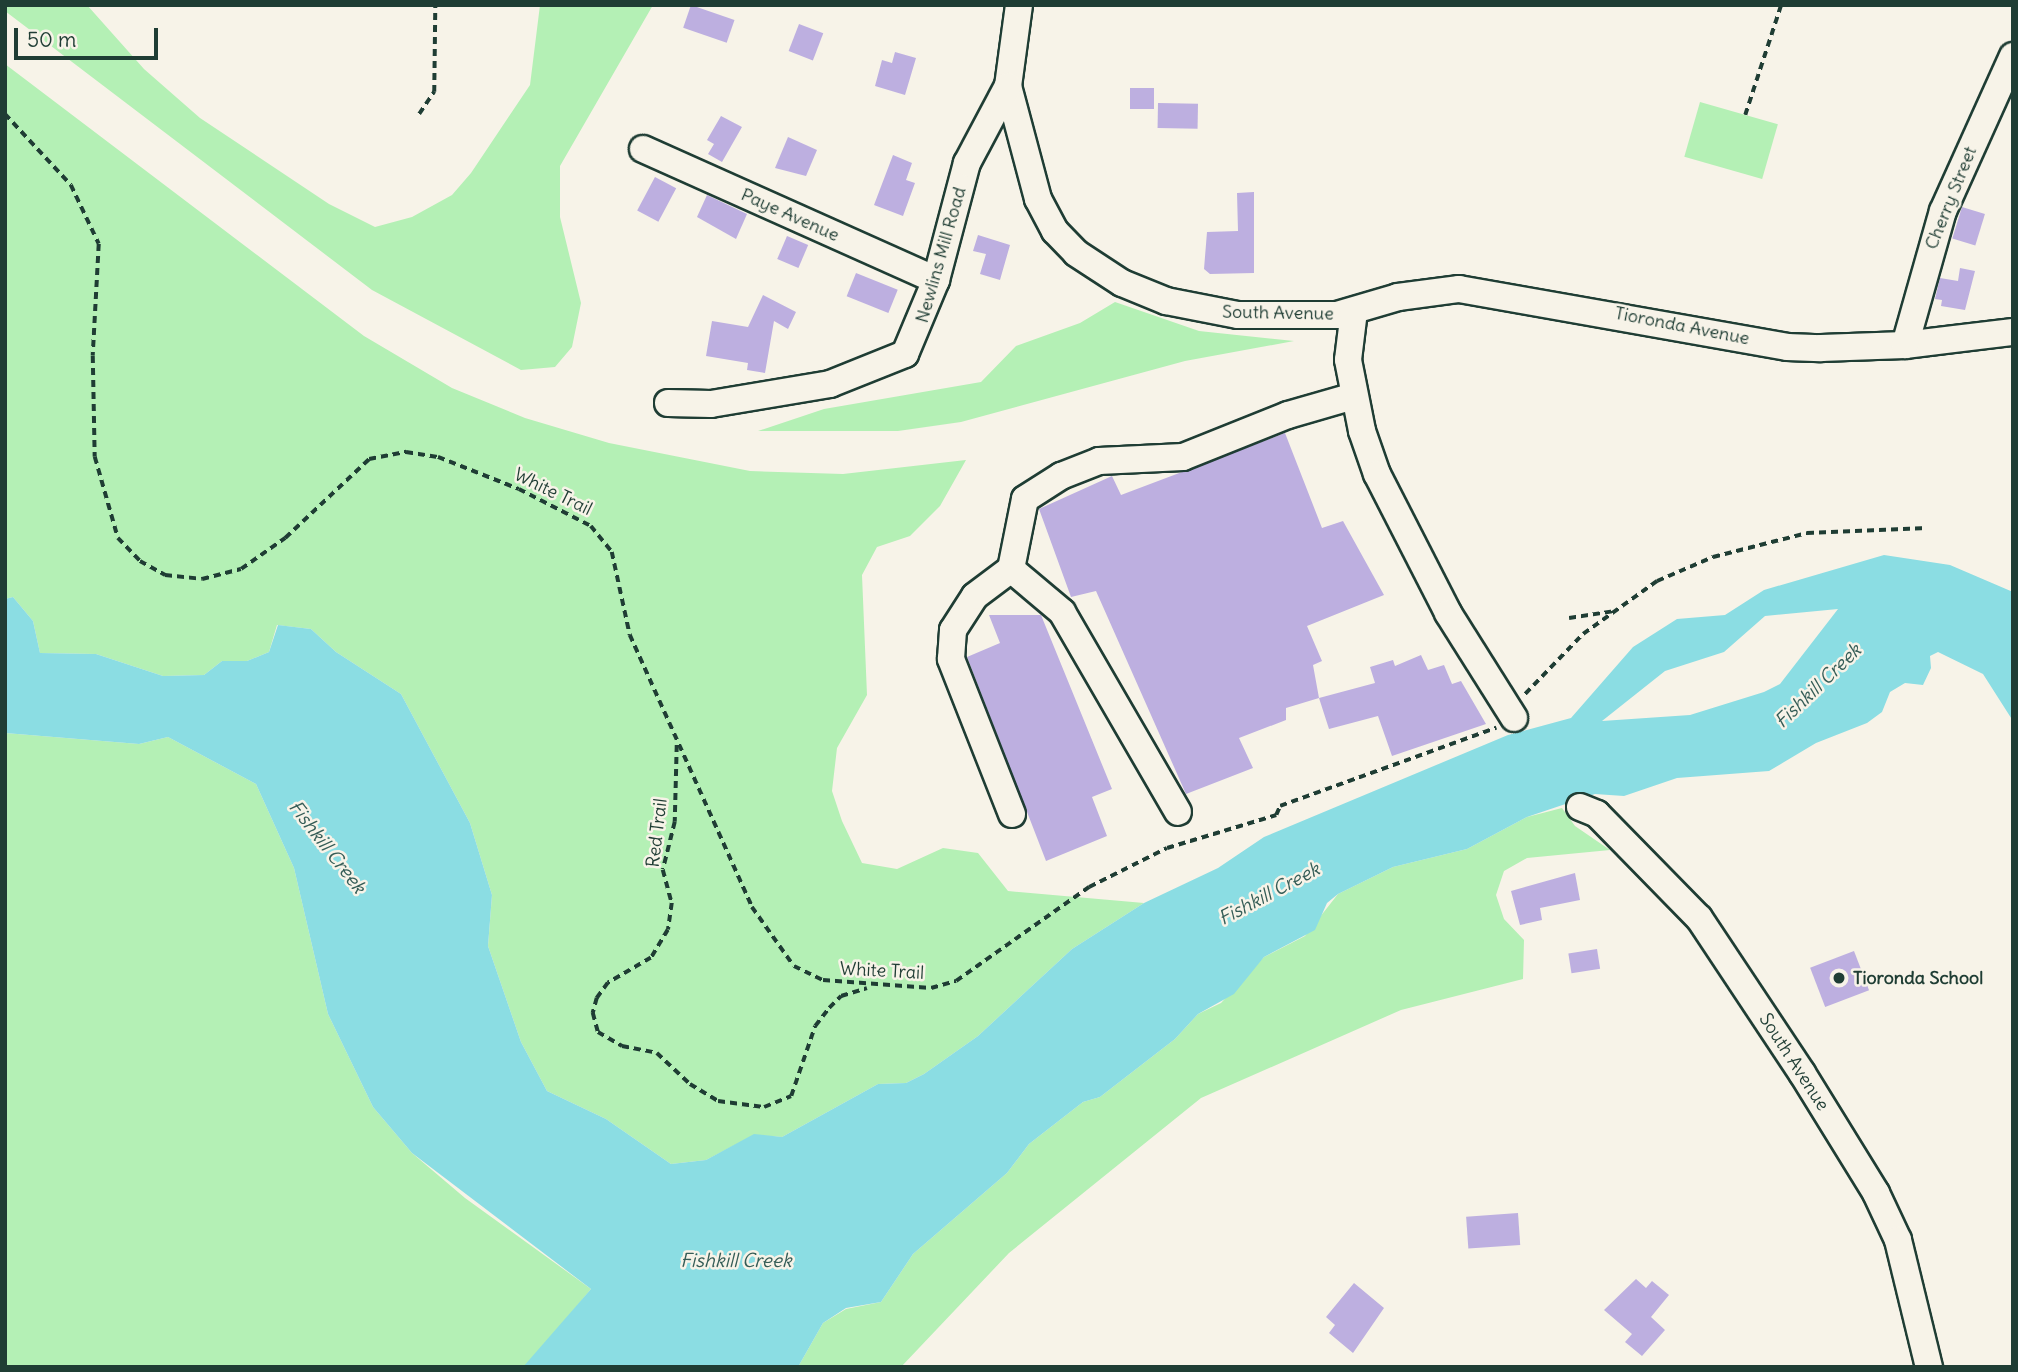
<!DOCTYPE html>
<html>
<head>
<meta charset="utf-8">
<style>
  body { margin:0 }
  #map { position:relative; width:2018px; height:1372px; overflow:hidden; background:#f7f3e8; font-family:Delius,sans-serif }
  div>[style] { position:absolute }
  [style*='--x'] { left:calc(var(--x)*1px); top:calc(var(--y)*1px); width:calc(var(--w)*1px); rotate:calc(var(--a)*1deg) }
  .green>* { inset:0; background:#b4f0b5; transform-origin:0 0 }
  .water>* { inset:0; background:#8bdde3 }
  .building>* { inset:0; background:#bdafe0; transform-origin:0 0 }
  .path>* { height:3.5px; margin-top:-1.75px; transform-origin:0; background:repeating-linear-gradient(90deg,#1f3d34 0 7px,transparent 0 12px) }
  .roads { filter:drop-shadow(2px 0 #1f3d34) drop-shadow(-2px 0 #1f3d34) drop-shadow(0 2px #1f3d34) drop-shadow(0 -2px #1f3d34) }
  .minor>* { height:26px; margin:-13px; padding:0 13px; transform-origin:13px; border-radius:13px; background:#f7f3e8 }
  .dots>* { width:19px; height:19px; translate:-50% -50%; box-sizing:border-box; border:4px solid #f7f3e8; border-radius:50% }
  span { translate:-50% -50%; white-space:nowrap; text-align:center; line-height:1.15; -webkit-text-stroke:5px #f7f3e8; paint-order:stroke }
  .street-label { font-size:18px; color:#1f3d34 }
  .poi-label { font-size:18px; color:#1f3d34; font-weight:700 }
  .left { translate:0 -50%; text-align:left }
  .water-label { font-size:19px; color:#355d57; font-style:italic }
  .frame { position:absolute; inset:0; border:7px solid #1f3d34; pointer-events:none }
  .scale { position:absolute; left:14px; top:28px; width:144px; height:32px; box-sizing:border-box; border:4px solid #1f3d34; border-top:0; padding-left:9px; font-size:21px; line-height:24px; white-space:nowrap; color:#1f3d34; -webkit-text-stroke:5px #f7f3e8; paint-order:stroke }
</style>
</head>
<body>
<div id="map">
  <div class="green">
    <i style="clip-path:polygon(5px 5px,87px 5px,144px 69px,200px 118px,329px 204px,375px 227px,412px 217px,452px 195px,471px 173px,530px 85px,540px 5px,653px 5px,560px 166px,560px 217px,581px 303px,572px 347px,555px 367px,521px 370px,372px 290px,5px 11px)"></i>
    <i style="clip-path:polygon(5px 64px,364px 336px,452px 388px,525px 418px,609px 443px,750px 471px,843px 474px,966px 460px,940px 506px,910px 536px,877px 547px,862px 575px,867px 695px,837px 748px,832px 791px,842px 821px,862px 863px,897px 869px,943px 848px,978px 853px,1008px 891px,1144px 903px,1072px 949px,978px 1036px,924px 1074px,906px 1083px,878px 1084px,782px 1137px,754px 1135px,706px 1160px,671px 1164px,606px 1119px,547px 1091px,521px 1042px,488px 946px,492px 895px,470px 823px,401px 694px,336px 652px,311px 629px,277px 625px,269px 652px,247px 661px,222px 661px,204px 675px,163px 676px,96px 654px,40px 653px,33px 621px,13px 597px,5px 599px)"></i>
    <i style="left:1700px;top:102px;width:81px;height:57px;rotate:16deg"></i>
    <i style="clip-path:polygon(1115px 302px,1199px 331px,1294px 341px,1185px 361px,961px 422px,898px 431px,758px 431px,824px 409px,981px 382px,1016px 346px,1080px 323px)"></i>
    <i style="clip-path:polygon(5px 733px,139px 744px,168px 737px,256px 784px,294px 868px,328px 1014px,373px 1107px,412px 1153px,465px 1198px,591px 1289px,530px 1362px,523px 1367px,5px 1367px)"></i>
    <i style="clip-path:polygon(1562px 808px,1575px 826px,1610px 850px,1527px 858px,1504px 871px,1496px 895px,1504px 919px,1524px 940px,1523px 979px,1401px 1010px,1201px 1098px,1009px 1253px,901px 1367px,798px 1367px,823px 1323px,846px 1309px,881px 1302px,913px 1254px,1007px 1173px,1029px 1144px,1083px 1102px,1100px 1097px,1175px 1039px,1198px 1014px,1221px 1003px,1264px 957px,1305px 936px,1338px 894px,1393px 867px,1467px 849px,1527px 817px)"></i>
  </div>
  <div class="water">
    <i style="clip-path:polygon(evenodd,1884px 555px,1950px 565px,2013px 592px,2013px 721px,1983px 674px,1938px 652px,1930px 656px,1931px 668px,1923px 685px,1905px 683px,1890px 692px,1882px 712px,1867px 723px,1816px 743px,1769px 771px,1677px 778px,1624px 796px,1595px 794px,1527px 817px,1467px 849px,1393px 867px,1338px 894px,1327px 903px,1315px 930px,1264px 957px,1234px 994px,1198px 1014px,1175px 1039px,1100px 1097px,1083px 1102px,1029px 1144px,1007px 1173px,913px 1254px,881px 1302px,846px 1308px,823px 1323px,798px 1367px,523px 1367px,591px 1289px,412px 1153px,373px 1107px,328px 1014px,294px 868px,256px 784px,168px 737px,139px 744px,5px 733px,5px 599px,13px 597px,33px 621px,40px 653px,96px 654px,163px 676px,204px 675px,222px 661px,247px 661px,269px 652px,278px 625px,311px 629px,336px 652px,401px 694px,470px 823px,492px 895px,488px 946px,521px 1042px,547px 1091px,606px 1119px,671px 1164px,706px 1160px,754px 1134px,782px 1137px,878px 1084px,906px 1083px,924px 1074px,978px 1036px,1072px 949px,1144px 903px,1218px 868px,1264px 837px,1508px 735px,1571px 718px,1633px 647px,1677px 619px,1725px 615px,1764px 590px,1884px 555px,1838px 609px,1780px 684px,1764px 692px,1690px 715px,1602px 721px,1665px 671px,1724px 652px,1765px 616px,1838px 609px)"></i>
  </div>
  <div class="building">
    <i style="left:691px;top:5px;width:46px;height:24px;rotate:19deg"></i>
    <i style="left:799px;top:24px;width:26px;height:29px;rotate:21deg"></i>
    <i style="clip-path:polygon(895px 52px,916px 58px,905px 95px,875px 86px,882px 60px,892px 63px)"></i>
    <i style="left:1130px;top:88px;width:24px;height:21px"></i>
    <i style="left:1158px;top:103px;width:40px;height:25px;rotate:1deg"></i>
    <i style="clip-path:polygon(721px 116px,742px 127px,722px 162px,708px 154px,714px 144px,707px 140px)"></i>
    <i style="clip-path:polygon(788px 137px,817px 150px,806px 176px,775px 168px)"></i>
    <i style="clip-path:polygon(893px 155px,912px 163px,906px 180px,915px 183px,903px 216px,874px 205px)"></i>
    <i style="left:655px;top:177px;width:24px;height:38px;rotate:28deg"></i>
    <i style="clip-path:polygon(1254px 192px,1254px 273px,1210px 274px,1204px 269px,1207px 232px,1238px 231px,1237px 193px)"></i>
    <i style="clip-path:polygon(707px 195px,747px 214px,736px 239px,697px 217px)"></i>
    <i style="left:1962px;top:207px;width:24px;height:33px;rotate:17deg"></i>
    <i style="clip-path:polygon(978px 235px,1010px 245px,1000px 280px,980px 274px,986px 254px,973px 251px)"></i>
    <i style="left:787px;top:236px;width:23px;height:25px;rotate:23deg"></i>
    <i style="clip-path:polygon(1960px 268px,1975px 271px,1965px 310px,1941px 306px,1942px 300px,1935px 299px,1940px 278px,1958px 281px)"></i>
    <i style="left:856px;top:273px;width:45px;height:25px;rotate:22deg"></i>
    <i style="clip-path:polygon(763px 295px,796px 312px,788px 329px,774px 321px,765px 373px,747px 370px,748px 363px,706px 356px,712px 321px,748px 327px)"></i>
    <i style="clip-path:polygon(1285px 433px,1322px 528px,1343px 521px,1384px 595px,1307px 626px,1322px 661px,1313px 665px,1319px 698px,1286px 708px,1286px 720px,1239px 738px,1253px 768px,1186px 794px,1096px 591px,1071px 597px,1039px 509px,1112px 476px,1121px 495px)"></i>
    <i style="clip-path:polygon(989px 615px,1041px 615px,1112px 789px,1092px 797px,1107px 836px,1046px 861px,967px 657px,1000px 643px)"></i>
    <i style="clip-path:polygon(1421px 655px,1428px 670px,1444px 665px,1452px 684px,1461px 681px,1486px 724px,1392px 756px,1378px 716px,1329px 729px,1319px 698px,1375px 683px,1370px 667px,1393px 660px,1395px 666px)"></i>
    <i style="clip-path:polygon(1575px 873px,1580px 900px,1540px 908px,1542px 920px,1520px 925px,1511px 891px)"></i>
    <i style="left:1597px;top:949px;width:20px;height:29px;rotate:81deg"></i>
    <i style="left:1854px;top:951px;width:42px;height:47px;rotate:69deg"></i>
    <i style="left:1518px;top:1213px;width:32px;height:52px;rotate:86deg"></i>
    <i style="clip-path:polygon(1636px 1279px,1646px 1288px,1652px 1281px,1669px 1295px,1651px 1317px,1665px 1330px,1642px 1356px,1625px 1342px,1632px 1334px,1604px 1310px)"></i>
    <i style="clip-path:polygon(1354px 1283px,1384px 1308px,1353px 1353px,1329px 1333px,1335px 1325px,1326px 1317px)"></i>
  </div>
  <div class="path">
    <i style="--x:5;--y:114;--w:97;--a:47.1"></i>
    <i style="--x:71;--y:185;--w:65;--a:64.6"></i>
    <i style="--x:99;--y:244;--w:112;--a:93.1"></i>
    <i style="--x:93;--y:356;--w:101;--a:88.9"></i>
    <i style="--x:95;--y:457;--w:84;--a:74.1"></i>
    <i style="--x:118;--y:538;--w:32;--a:46"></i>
    <i style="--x:140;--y:561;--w:29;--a:29"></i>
    <i style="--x:165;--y:575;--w:37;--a:6"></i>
    <i style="--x:202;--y:579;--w:40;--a:-14.4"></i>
    <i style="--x:241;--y:569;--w:54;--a:-35.2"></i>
    <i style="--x:285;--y:538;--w:115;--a:-43.2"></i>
    <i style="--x:369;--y:459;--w:38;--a:-11"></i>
    <i style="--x:406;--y:452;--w:32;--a:9"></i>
    <i style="--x:438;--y:457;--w:87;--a:21.6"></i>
    <i style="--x:519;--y:489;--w:81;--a:27.2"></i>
    <i style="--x:591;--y:526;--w:33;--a:51"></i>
    <i style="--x:612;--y:552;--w:85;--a:77.8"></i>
    <i style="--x:630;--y:635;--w:298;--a:65.8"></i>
    <i style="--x:752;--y:907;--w:72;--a:54.6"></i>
    <i style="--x:794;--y:966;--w:32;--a:26"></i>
    <i style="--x:823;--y:980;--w:108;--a:4.2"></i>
    <i style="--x:931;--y:988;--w:26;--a:-16"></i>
    <i style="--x:956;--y:981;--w:163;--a:-35.3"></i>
    <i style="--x:1089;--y:887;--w:87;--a:-26.6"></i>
    <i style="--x:1167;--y:848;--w:114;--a:-16.8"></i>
    <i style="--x:1276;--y:815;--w:10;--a:-66"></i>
    <i style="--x:1280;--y:806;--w:230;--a:-19.9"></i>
    <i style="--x:419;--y:114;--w:27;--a:-56"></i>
    <i style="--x:434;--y:92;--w:87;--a:-89.3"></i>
    <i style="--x:1745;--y:115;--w:116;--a:-71.9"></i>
    <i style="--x:1569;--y:618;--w:47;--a:-8.7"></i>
    <i style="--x:1525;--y:694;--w:83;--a:-46"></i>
    <i style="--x:1583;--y:634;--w:91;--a:-35.6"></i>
    <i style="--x:1657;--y:581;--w:61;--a:-23.2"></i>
    <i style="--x:1713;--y:557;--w:97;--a:-14.3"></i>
    <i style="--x:1807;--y:533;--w:120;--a:-2.4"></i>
    <i style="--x:677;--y:745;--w:77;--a:91.5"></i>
    <i style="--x:675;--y:822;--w:49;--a:104"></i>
    <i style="--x:663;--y:870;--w:34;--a:75"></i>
    <i style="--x:672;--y:903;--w:27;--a:98"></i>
    <i style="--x:668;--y:930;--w:33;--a:121"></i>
    <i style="--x:651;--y:958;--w:50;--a:149.8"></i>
    <i style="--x:608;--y:983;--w:19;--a:126"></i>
    <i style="--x:597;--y:998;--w:16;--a:105"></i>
    <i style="--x:593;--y:1013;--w:20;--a:75"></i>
    <i style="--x:598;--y:1032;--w:28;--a:30"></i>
    <i style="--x:622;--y:1046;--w:36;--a:11"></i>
    <i style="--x:657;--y:1053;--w:45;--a:43.2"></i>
    <i style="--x:690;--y:1084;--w:33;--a:31"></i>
    <i style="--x:718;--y:1101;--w:46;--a:7.4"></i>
    <i style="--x:764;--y:1107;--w:29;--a:-22"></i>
    <i style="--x:791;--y:1096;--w:74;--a:-71.1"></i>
    <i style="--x:815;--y:1026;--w:23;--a:-52"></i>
    <i style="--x:829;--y:1008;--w:17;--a:-45"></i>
    <i style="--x:841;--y:996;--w:27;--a:-17"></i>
  </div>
  <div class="roads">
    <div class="minor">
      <i style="--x:1019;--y:5;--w:82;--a:97.7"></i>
      <i style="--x:1008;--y:86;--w:117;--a:75.1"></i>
      <i style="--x:1038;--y:199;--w:36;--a:62"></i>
      <i style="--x:1055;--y:231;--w:30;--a:46"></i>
      <i style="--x:1076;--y:253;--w:55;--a:33.1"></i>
      <i style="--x:1122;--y:283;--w:48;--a:22.2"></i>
      <i style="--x:1166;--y:301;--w:73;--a:11"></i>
      <i style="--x:1238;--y:315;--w:99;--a:0"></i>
      <i style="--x:1337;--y:315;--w:64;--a:-16.4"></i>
      <i style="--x:1398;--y:297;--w:62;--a:-7.5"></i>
      <i style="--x:1459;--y:289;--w:333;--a:10"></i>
      <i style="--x:1787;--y:347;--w:34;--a:2"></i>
      <i style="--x:1821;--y:348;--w:84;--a:-2"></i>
      <i style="--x:1905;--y:345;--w:109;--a:-6.9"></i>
      <i style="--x:643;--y:149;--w:321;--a:24.1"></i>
      <i style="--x:1354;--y:311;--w:49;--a:97"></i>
      <i style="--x:1348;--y:360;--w:72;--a:78.8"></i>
      <i style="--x:1362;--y:431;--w:46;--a:70.8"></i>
      <i style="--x:1377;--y:474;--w:156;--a:62.9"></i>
      <i style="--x:1448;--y:613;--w:124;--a:57.8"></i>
      <i style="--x:1905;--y:345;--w:139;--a:-74.2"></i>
      <i style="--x:1943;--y:211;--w:170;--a:-65.7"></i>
      <i style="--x:668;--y:403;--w:43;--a:1.3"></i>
      <i style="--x:711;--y:404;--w:121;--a:-9.5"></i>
      <i style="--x:830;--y:384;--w:81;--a:-21.8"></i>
      <i style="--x:905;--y:354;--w:80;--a:-67.3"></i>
      <i style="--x:936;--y:280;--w:121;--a:-75.2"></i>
      <i style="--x:967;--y:163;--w:87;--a:-62"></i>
      <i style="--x:1011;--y:569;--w:67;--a:40.1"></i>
      <i style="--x:1062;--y:612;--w:231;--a:59.9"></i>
      <i style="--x:1580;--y:807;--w:18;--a:22"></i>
      <i style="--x:1597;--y:814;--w:146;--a:45.6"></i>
      <i style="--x:1699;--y:918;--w:186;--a:56.4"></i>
      <i style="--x:1802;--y:1073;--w:141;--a:58.3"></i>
      <i style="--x:1876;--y:1193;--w:52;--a:64.9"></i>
      <i style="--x:1898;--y:1240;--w:131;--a:76.3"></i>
      <i style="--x:1012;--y:814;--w:167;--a:-111.5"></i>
      <i style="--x:951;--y:659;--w:29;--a:-86"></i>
      <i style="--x:953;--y:630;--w:40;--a:-57.1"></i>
      <i style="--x:975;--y:596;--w:45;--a:-36.9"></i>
      <i style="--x:1011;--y:569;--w:71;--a:-78.7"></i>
      <i style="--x:1025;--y:499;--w:43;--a:-32.6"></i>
      <i style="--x:1061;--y:476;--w:41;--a:-21.5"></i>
      <i style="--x:1099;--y:461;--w:84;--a:-2.7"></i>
      <i style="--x:1183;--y:457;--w:113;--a:-21.8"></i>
      <i style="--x:1288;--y:415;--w:69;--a:-16.1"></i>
    </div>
  </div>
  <div class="dots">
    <i style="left:1839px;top:978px;background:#1f3d34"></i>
  </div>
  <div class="street-label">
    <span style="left:1951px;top:198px;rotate:-68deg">Cherry Street</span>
    <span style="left:790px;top:215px;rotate:24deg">Paye Avenue</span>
    <span style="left:941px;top:255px;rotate:-74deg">Newlins Mill Road</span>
    <span style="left:1278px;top:313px;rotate:1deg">South Avenue</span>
    <span style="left:1682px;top:326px;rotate:11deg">Tioronda Avenue</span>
    <span style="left:553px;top:492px;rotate:26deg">White Trail</span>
    <span style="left:657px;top:833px;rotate:-83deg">Red Trail</span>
    <span style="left:882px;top:971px;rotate:3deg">White Trail</span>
    <span style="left:1794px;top:1062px;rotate:57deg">South Avenue</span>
  </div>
  <div class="poi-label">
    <span class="left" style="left:1853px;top:978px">Tioronda School</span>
  </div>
  <div class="water-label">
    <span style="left:1818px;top:686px;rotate:-44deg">Fishkill Creek</span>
    <span style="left:327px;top:847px;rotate:52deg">Fishkill Creek</span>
    <span style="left:1269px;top:894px;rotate:-28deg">Fishkill Creek</span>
    <span style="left:736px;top:1261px">Fishkill Creek</span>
  </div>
  <div class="frame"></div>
  <div class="scale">50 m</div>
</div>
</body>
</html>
